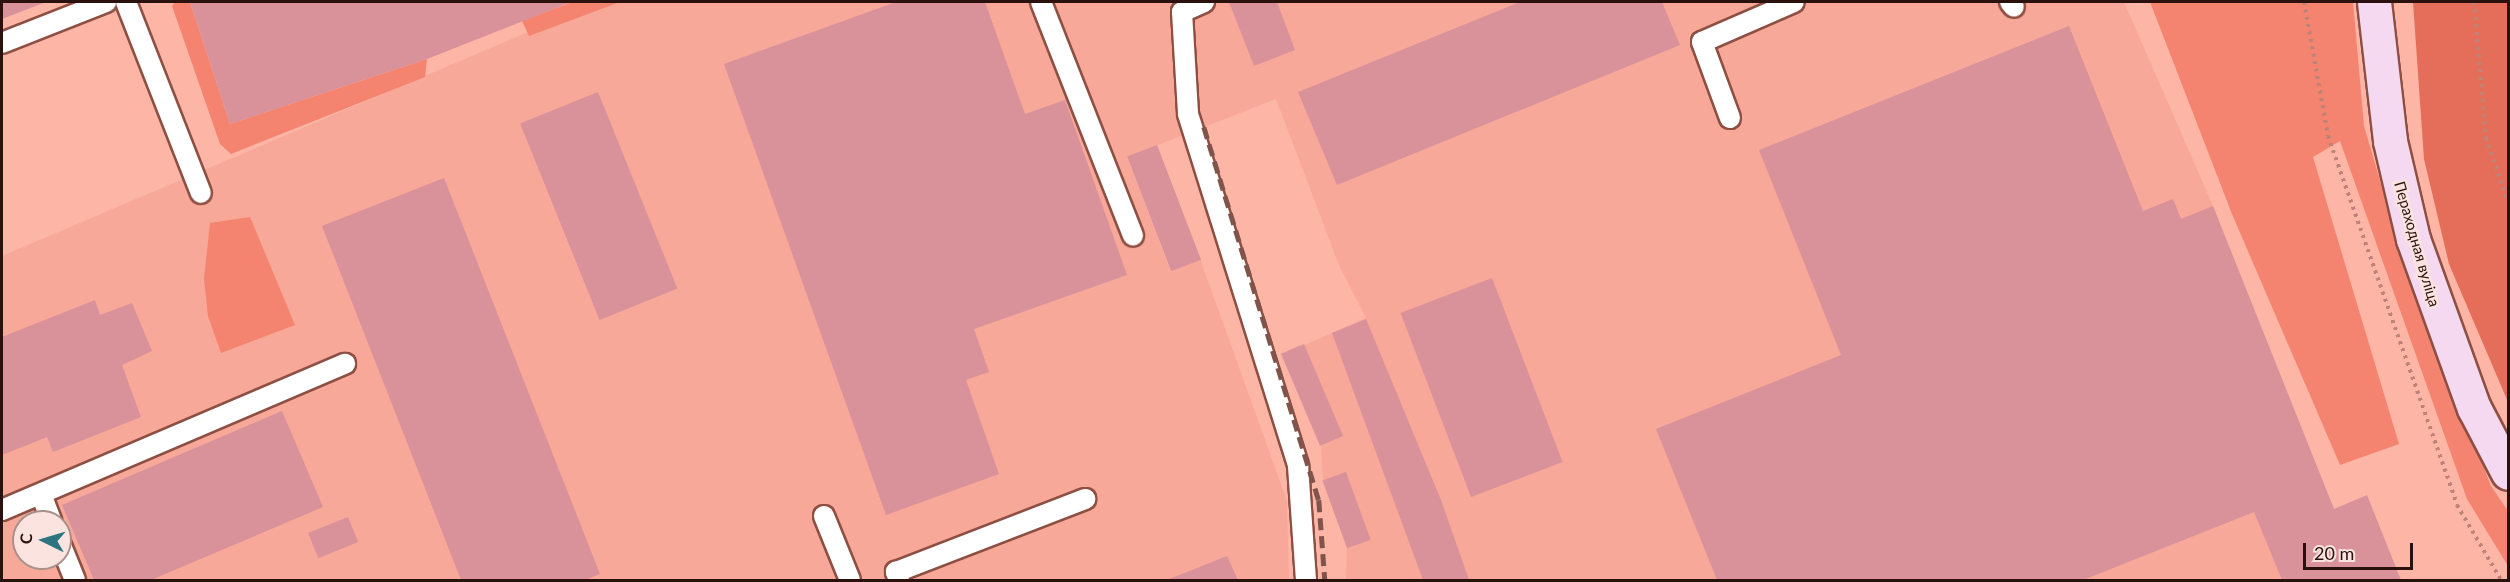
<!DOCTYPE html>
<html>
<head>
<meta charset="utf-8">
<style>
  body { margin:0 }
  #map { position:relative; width:2510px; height:582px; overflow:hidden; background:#fdb5a6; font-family:Lato,sans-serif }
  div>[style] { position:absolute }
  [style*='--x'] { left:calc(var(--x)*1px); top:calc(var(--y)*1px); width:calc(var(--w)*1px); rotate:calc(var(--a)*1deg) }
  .built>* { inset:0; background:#f7a898 }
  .green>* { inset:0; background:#f4846f }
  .forest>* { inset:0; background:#e46e59 }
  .building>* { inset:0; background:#d9919a; transform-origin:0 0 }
  .path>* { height:4px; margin-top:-2px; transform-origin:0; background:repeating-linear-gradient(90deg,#be8378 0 3px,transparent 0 7.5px) }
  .roads { filter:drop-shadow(2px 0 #8e4f43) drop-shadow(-2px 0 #8e4f43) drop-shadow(0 2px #8e4f43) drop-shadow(0 -2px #8e4f43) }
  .lane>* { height:20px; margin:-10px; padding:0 10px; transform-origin:10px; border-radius:10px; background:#fff }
  .secondary>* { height:33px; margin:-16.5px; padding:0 16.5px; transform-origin:16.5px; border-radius:16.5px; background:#f4d9f1 }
  .rail>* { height:4.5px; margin-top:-2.25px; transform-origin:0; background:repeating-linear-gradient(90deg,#80544b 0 12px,transparent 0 18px) }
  span { translate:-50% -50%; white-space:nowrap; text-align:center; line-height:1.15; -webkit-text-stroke:5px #fbe4df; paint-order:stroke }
  .street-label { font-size:15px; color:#2b110d }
  .frame { position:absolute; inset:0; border:3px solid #2b110d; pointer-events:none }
  .north { position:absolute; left:12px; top:510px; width:60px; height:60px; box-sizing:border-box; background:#fbe4df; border:2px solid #a8908b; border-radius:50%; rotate:275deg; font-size:16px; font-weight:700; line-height:24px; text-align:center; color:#2b110d }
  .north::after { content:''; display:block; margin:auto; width:21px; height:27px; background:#2d7380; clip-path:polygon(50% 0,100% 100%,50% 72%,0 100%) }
  .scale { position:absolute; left:2303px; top:543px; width:110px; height:27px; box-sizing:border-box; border:3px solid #2b110d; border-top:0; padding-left:8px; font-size:18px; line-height:21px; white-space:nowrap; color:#2b110d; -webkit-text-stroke:4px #fbe4df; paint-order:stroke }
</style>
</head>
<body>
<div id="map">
  <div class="built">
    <i style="clip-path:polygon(evenodd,599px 2px,2124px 2px,2213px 206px,2358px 580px,1346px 580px,1347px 548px,1323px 482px,1321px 446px,1282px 355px,1366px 318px,1339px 265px,1276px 99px,1127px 157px,1171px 272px,1200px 259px,1287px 501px,1289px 580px,2px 580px,2px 256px,599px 2px,24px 522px,60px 522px,60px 558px,24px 558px,24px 522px)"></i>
  </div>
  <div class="green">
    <i style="clip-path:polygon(175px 2px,190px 2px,230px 124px,427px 59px,425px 77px,231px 154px,220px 144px,172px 6px)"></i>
    <i style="clip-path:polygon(572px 2px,620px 2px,529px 36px,522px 21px)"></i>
    <i style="clip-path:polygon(2150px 2px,2353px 2px,2364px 126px,2405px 266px,2491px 486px,2508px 511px,2508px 566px,2467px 499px,2340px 141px,2313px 157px,2399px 444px,2340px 465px,2232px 214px)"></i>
    <i style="clip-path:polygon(250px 217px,295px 325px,221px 353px,208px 316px,204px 279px,210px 223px)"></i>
  </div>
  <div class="forest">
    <i style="clip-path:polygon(2413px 2px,2508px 2px,2508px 402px,2449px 264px,2424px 159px)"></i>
  </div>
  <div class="building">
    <i style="clip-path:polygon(2px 2px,46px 2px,2px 19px)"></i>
    <i style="clip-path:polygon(190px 2px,571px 2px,427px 59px,230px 124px)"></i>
    <i style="clip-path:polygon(896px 2px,985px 2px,1025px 114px,1065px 100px,1127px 275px,974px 329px,989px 372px,966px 380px,999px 474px,886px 515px,724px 64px)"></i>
    <i style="clip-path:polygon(1229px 2px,1277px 2px,1295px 50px,1254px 66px)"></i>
    <i style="clip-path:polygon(1520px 2px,1662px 2px,1680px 45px,1337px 185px,1298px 92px)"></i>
    <i style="clip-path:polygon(2069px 26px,2143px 211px,2173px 199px,2181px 219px,2213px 206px,2334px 509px,2367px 495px,2401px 580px,2282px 580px,2254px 512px,2083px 580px,1717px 580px,1656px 429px,1841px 355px,1759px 150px)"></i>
    <i style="left:598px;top:92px;width:212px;height:84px;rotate:68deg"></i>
    <i style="left:1157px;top:145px;width:123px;height:32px;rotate:69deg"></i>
    <i style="clip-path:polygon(444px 178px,600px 574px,585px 580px,461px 580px,322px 226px)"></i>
    <i style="left:1492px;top:278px;width:197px;height:98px;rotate:69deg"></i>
    <i style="clip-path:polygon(95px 300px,100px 315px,132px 303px,152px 351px,122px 365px,141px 417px,53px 452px,47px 437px,2px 455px,2px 337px)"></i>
    <i style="clip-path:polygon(1366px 319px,1441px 500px,1469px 580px,1423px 580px,1332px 333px)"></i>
    <i style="left:1304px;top:344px;width:100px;height:25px;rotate:67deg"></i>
    <i style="clip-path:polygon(282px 411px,323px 507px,151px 580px,94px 580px,62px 505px)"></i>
    <i style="left:1346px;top:472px;width:72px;height:25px;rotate:70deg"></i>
    <i style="left:348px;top:517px;width:27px;height:43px;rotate:68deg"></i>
    <i style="clip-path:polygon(1227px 556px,1238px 580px,1167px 580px)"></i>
  </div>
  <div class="path">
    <i style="--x:2304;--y:2;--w:136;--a:79.8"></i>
    <i style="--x:2328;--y:136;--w:391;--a:70.7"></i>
    <i style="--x:2457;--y:505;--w:87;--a:59.6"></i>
    <i style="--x:2474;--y:2;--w:137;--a:85"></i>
    <i style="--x:2486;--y:138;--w:67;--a:70.8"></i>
  </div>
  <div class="roads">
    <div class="lane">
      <i style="--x:126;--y:2;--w:205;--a:68.6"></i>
      <i style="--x:1041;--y:2;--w:251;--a:68.5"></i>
      <i style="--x:1204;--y:2;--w:24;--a:156"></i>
      <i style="--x:1182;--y:12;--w:102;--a:86.6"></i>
      <i style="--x:1188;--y:114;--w:369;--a:72.6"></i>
      <i style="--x:1298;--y:466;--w:114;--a:86"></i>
      <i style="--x:2010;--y:2;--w:6;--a:51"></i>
      <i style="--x:2;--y:43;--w:112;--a:-21.5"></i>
      <i style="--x:1730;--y:118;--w:81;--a:-110.2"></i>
      <i style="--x:1702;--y:42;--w:100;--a:-23.5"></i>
      <i style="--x:41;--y:494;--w:30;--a:69"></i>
      <i style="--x:2;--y:510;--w:373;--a:-23.1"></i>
      <i style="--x:824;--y:516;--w:69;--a:67.9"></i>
      <i style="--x:60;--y:543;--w:40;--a:68"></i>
      <i style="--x:899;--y:580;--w:9;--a:-111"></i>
      <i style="--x:896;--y:572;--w:203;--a:-21.1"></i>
    </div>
    <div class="secondary">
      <i style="--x:2374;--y:2;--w:140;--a:83.4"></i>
      <i style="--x:2390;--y:141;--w:101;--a:76.8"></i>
      <i style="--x:2413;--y:239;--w:180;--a:70.2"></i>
      <i style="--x:2474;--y:408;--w:73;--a:62.4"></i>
    </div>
  </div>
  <div class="rail">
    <i style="--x:1204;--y:127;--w:390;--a:72.9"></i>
    <i style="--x:1319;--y:500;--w:80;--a:85.7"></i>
  </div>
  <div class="street-label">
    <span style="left:2417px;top:244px;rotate:74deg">Пераходная вуліца</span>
  </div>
  <div class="frame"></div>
  <div class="north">С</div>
  <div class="scale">20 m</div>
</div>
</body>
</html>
